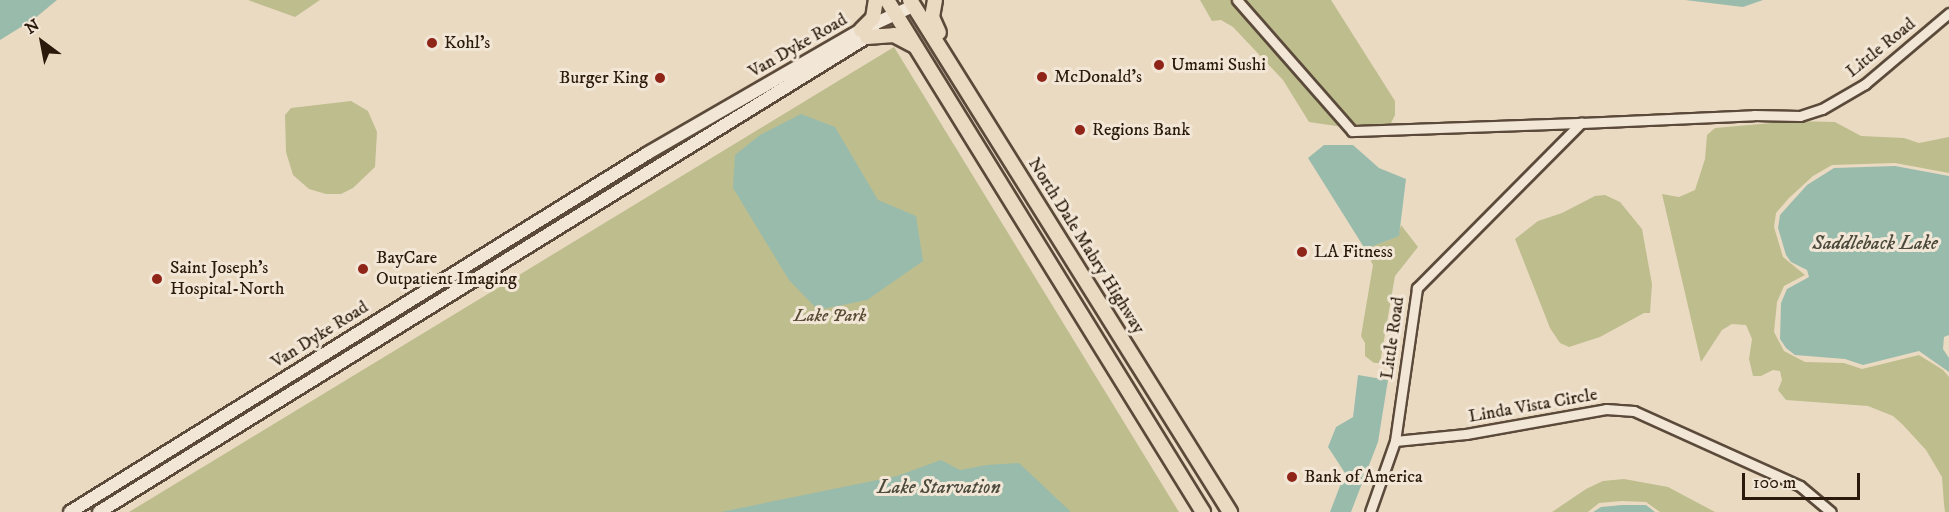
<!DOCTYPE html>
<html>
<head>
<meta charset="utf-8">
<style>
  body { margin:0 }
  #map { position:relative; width:1949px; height:512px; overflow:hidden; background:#ebdac2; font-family:"IM FELL DW Pica",serif }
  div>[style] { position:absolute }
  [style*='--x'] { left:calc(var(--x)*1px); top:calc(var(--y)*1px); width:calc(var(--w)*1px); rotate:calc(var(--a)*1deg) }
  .green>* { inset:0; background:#bebd8e }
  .water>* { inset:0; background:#99bbac }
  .roads { filter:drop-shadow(2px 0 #5b4a3a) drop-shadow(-2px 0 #5b4a3a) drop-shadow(0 2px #5b4a3a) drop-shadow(0 -2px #5b4a3a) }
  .minor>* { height:9px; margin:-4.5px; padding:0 4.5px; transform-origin:4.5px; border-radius:4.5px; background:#f2e7d7 }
  .secondary>* { height:12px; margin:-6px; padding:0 6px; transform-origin:6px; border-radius:6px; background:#f2e7d7 }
  .primary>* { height:14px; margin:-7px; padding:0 7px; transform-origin:7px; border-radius:7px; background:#ebdac2 }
  .dots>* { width:16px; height:16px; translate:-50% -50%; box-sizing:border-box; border:3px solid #f2e7d7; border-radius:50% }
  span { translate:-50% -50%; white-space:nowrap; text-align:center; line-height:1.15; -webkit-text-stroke:6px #f2e7d7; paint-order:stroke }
  .poi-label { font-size:18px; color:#2b1a0c }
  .left { translate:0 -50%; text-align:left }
  .right { translate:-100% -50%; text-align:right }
  .street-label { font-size:18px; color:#2b1a0c }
  .park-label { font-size:18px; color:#574b33; font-style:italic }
  .water-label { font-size:20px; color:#4c4a3c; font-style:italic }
  .north { position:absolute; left:12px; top:12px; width:60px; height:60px; -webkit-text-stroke:4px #f2e7d7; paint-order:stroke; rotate:328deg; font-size:16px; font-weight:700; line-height:24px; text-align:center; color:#2b1a0c }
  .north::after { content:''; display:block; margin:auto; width:21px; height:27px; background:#2b1a0c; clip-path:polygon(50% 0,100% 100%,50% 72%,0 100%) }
  .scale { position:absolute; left:1742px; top:473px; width:118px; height:27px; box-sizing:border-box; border:3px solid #2b1a0c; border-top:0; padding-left:8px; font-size:18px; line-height:21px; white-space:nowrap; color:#2b1a0c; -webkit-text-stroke:4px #f2e7d7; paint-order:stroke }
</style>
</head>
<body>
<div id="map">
  <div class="green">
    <i style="clip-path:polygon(248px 0,320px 0,295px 17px)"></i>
    <i style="clip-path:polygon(1200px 0,1231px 0,1343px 127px,1309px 122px,1283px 80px,1233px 27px,1221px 20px,1212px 21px)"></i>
    <i style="clip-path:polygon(1242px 0,1331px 0,1395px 101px,1395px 115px,1390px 125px,1354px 126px)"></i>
    <i style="clip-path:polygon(894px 47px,1179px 512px,129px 512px)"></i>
    <i style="clip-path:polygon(351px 101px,368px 111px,377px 132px,375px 167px,353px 188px,341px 194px,326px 194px,309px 189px,293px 175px,286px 152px,285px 115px,291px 108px)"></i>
    <i style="clip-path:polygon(1795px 121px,1835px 122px,1861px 136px,1904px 138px,1919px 143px,1949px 137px,1949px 173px,1895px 163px,1832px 165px,1813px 176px,1789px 198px,1776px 213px,1774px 227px,1783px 257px,1805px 275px,1784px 286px,1777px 302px,1774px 332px,1784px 351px,1805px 362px,1844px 363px,1862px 369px,1919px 355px,1943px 370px,1949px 377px,1949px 512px,1945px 512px,1944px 504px,1942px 477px,1926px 450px,1903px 425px,1893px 416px,1868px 406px,1786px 400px,1778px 390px,1782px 380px,1780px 371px,1773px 370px,1761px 376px,1753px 376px,1749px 359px,1752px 339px,1746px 325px,1732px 324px,1722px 330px,1701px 362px,1662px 194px,1679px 197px,1695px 190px,1705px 159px,1707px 135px,1715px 128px)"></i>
    <i style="clip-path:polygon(1605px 195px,1620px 202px,1642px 229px,1652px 284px,1650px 313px,1644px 313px,1600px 337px,1569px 347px,1560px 343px,1550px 328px,1515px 239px,1538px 221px,1562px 213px,1595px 196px)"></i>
    <i style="clip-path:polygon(1401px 225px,1418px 247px,1395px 276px,1380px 363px,1374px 363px,1365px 356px,1365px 343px,1361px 336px,1373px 265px,1365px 249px,1398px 236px)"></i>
    <i style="clip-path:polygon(1624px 479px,1668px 487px,1715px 512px,1660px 512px,1646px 502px,1622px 501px,1599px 503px,1588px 512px,1552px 512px,1586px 489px,1603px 481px)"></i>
  </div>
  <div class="water">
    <i style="clip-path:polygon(0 0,57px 0,34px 19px,0 40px)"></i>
    <i style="clip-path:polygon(1685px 0,1763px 0,1743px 7px)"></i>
    <i style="clip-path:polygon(801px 114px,835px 127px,878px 200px,916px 216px,923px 261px,867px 300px,818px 310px,789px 280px,733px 188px,735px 155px,760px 135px)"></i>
    <i style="clip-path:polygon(1324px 145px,1353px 145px,1379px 168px,1406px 179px,1399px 236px,1365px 249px,1308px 158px)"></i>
    <i style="clip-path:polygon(1895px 166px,1949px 176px,1949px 335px,1944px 337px,1943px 349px,1949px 358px,1949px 372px,1919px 351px,1863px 365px,1845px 359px,1795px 355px,1786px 348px,1780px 339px,1781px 303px,1787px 289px,1809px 277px,1807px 270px,1791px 262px,1786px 255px,1778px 228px,1780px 215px,1807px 185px,1834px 168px)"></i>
    <i style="clip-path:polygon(1358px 375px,1388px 380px,1378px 442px,1351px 512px,1330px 512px,1345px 473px,1328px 447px,1336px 427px,1353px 417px)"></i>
    <i style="clip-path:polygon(941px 460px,960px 470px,987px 465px,1019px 463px,1071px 512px,721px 512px,897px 476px)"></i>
    <i style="clip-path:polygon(1622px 505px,1646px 505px,1655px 512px,1593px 512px,1601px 507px)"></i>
  </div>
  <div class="roads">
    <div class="minor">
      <i style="--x:1237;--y:0;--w:174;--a:48.7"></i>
      <i style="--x:1352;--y:131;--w:229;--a:-2"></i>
      <i style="--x:1395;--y:441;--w:71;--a:-5.6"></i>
      <i style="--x:1466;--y:434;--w:142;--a:-10.1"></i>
      <i style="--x:1606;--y:409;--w:28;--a:4"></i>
      <i style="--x:1634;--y:411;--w:182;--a:24.3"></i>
      <i style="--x:1800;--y:486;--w:40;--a:40"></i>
      <i style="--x:1370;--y:512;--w:75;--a:-70.6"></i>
      <i style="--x:1395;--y:441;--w:155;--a:-81.8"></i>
      <i style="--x:1417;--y:288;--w:233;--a:-45.2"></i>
      <i style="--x:1581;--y:123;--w:173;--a:-2.6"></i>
      <i style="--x:1754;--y:115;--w:46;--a:1.2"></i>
      <i style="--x:1800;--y:116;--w:23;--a:-18"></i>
      <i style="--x:1822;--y:109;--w:50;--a:-30.2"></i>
      <i style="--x:1865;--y:84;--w:110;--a:-40.2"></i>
    </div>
    <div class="secondary">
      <i style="--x:70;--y:512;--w:680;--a:-31.84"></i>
      <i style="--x:648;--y:153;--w:246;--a:-30"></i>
      <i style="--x:861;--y:30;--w:57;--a:-24.8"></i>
      <i style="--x:99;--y:512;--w:912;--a:-31.74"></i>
    </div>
    <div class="primary">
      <i style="--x:887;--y:0;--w:602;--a:58.32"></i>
      <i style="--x:910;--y:0;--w:604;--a:57.99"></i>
      <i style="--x:935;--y:0;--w:17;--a:100"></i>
      <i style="--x:932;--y:17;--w:17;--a:66"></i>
      <i style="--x:861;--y:30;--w:17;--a:-45"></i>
      <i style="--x:873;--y:18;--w:18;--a:-81"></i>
      <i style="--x:867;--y:37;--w:27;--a:-4"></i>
      <i style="--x:894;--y:35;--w:21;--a:28"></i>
    </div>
  </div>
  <div class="dots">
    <i style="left:432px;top:43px;background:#8f2418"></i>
    <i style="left:1159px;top:65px;background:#8f2418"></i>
    <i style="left:1042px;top:77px;background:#8f2418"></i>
    <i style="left:660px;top:78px;background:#8f2418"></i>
    <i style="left:1080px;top:130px;background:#8f2418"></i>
    <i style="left:1302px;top:252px;background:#8f2418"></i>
    <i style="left:363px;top:269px;background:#8f2418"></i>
    <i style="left:157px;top:279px;background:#8f2418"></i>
    <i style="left:1292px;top:477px;background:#8f2418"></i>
  </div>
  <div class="poi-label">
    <span class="left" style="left:444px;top:43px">Kohl's</span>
    <span class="left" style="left:1171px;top:65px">Umami Sushi</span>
    <span class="left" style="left:1054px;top:77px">McDonald's</span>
    <span class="right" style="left:648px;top:78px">Burger King</span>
    <span class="left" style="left:1092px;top:130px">Regions Bank</span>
    <span class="left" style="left:1314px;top:252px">LA Fitness</span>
    <span class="left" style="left:376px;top:269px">BayCare<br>Outpatient Imaging</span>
    <span class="left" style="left:170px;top:279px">Saint Joseph's<br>Hospital-North</span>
    <span class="left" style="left:1304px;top:477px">Bank of America</span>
  </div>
  <div class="street-label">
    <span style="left:798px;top:46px;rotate:-30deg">Van Dyke Road</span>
    <span style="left:1881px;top:48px;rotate:-39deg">Little Road</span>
    <span style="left:1086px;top:246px;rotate:58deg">North Dale Mabry Highway</span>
    <span style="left:320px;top:335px;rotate:-32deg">Van Dyke Road</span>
    <span style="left:1393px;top:338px;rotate:-82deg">Little Road</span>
    <span style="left:1533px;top:406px;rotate:-10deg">Linda Vista Circle</span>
  </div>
  <div class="park-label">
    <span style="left:830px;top:316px">Lake Park</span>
  </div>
  <div class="water-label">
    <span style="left:1875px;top:243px">Saddleback Lake</span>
    <span style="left:939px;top:487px">Lake Starvation</span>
  </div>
  <div class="north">N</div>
  <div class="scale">100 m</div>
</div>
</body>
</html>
